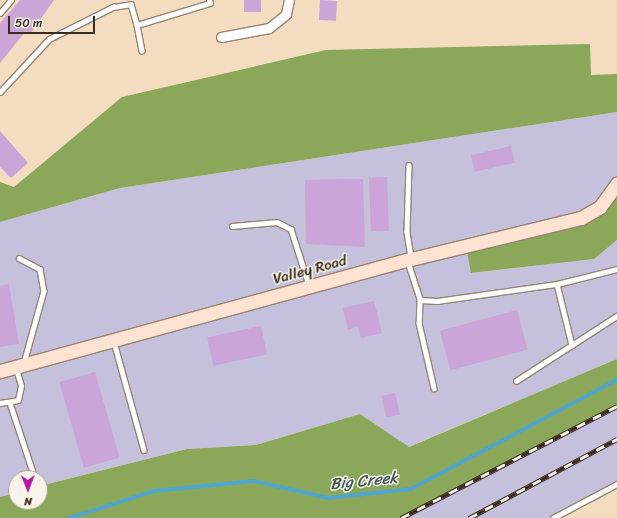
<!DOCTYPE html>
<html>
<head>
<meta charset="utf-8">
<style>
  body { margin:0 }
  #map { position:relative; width:617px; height:518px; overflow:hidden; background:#f4dcc1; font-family:Sriracha,sans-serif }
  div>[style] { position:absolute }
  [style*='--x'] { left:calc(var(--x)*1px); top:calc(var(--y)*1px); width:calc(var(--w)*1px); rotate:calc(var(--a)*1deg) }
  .industrial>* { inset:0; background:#c5c0db }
  .forest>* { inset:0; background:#8aa75a }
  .stream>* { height:3.5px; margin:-1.75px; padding:0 1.75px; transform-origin:1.75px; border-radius:1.75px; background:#4fa5cc }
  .building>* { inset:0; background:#cba4d8; transform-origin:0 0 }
  .roads { filter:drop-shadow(1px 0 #988370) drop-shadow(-1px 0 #988370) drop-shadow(0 1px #988370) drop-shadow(0 -1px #988370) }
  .lane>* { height:4.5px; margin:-2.25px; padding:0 2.25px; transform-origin:2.25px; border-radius:2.25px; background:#fff }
  .street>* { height:9px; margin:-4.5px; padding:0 4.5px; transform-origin:4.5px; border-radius:4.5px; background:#fff }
  .secondary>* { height:13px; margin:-6.5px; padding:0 6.5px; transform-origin:6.5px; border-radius:6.5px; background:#fee3d2 }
  .rail>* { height:4.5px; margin-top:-2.25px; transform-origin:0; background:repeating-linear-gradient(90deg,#f7f3e8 0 9px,#3b2a1e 0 18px); box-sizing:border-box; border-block:1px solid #3b2a1e }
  span { translate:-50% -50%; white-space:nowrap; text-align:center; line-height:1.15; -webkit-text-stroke:3px #f7f3e8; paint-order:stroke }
  .street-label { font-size:15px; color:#3b2a1e }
  .water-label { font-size:16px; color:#42555b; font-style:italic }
  .north { position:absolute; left:8px; top:470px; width:40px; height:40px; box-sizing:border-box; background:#f7f3e8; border:1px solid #aca397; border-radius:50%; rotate:179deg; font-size:11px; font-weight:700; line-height:16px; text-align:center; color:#3b2a1e }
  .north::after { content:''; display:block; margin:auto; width:14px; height:18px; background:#b5179e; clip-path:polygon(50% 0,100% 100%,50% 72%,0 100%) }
  .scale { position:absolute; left:8px; top:16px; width:87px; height:18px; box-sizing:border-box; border:2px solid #3b2a1e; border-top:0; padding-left:5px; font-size:12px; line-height:14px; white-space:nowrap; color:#3b2a1e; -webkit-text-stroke:3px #f7f3e8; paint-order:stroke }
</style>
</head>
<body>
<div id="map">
  <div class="industrial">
    <i style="clip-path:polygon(617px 112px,617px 184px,600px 207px,466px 246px,472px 273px,594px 259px,617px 240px,617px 359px,408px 447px,360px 414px,256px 445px,187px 449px,40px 486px,40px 478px,16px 478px,16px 493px,0 497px,0 222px,120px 188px)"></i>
    <i style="clip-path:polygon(617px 406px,617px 484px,553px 518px,401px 518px)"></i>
  </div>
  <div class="forest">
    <i style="clip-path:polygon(590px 44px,591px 75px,617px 74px,617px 112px,120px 188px,0 222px,0 182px,14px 187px,122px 97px,326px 50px)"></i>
    <i style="clip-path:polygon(617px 184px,617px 240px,594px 259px,471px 273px,466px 246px,581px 218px)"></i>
    <i style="clip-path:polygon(617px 359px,617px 406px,401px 518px,0 518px,0 497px,16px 493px,16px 502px,40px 502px,40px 486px,187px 449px,256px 445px,360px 414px,409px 447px)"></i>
  </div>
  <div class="stream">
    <i style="--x:70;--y:518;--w:88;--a:-17.8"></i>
    <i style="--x:154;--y:491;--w:100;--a:-5.7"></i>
    <i style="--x:254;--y:481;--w:76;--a:12.9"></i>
    <i style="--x:328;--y:498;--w:83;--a:-6.2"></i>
    <i style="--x:411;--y:489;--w:233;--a:-27.9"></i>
  </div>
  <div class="building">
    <i style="clip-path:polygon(20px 0,54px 0,30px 34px,26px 31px,0 63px,0 23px)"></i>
    <i style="left:244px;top:0;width:17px;height:12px"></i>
    <i style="left:320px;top:0;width:17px;height:20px;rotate:3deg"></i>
    <i style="clip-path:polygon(0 131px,28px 163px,11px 178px,0 167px)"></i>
    <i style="left:511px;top:146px;width:17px;height:41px;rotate:77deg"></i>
    <i style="left:387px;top:177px;width:54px;height:18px;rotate:88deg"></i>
    <i style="clip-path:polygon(341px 179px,363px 179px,365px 247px,306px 244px,305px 180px)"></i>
    <i style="clip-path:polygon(9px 284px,19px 344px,0 347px,0 286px)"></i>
    <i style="clip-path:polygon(374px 301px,382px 333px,361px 338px,358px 327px,348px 329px,343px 308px)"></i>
    <i style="left:517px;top:310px;width:41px;height:80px;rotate:75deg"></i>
    <i style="left:261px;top:326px;width:29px;height:55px;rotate:78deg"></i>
    <i style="left:95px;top:372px;width:89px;height:37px;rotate:74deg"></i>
    <i style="left:395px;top:393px;width:22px;height:14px;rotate:77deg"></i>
  </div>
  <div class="roads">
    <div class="lane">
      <i style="--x:0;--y:13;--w:17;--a:-50"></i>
      <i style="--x:137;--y:25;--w:26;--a:79"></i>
      <i style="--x:0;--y:92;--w:72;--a:-47.2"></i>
      <i style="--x:49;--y:39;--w:72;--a:-26.6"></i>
      <i style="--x:113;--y:7;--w:18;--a:-9"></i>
      <i style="--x:131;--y:4;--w:22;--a:74"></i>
      <i style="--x:137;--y:25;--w:76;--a:-16.8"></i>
      <i style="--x:210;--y:3;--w:3;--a:-108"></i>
      <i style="--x:409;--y:165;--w:67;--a:91.7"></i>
      <i style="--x:407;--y:232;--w:25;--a:81"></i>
      <i style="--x:232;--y:226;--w:45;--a:-5.1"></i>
      <i style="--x:277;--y:222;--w:16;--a:27"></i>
      <i style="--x:291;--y:229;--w:59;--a:72.2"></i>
      <i style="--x:19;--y:258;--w:24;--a:28"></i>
      <i style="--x:40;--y:269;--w:22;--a:80"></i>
      <i style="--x:44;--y:291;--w:75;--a:105.5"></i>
      <i style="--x:408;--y:262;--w:40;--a:72"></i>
      <i style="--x:420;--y:300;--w:23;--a:92"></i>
      <i style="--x:419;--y:323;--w:67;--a:77"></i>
      <i style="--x:557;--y:284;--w:63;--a:76.2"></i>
      <i style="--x:420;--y:300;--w:17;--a:3"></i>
      <i style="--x:437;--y:301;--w:121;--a:-8.1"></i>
      <i style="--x:557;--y:284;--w:62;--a:-14"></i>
      <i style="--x:114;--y:342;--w:112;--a:74.5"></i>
      <i style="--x:516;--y:381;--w:120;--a:-32.8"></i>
      <i style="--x:0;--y:403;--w:18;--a:-9"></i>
      <i style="--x:18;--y:400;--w:14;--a:-78"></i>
      <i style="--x:21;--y:386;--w:19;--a:-106"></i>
      <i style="--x:10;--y:403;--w:79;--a:71.6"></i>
      <i style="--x:553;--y:518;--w:72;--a:-28"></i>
    </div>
    <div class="street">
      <i style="--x:221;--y:37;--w:49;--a:-10.6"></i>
      <i style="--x:269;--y:28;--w:22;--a:-39"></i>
      <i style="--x:286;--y:14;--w:14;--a:-78"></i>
    </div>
    <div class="secondary">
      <i style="--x:0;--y:371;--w:422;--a:-15.3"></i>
      <i style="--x:407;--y:260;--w:179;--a:-13.6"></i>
      <i style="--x:581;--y:218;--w:22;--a:-30"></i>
      <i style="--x:600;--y:207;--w:29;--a:-54"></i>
    </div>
  </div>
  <div class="rail">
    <i style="--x:401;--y:518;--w:243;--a:-27.4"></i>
    <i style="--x:469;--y:518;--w:168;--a:-28.1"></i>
  </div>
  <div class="street-label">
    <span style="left:310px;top:270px;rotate:-15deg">Valley Road</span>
  </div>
  <div class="water-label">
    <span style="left:364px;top:481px;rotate:-6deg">Big Creek</span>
  </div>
  <div class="north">N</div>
  <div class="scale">50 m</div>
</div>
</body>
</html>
